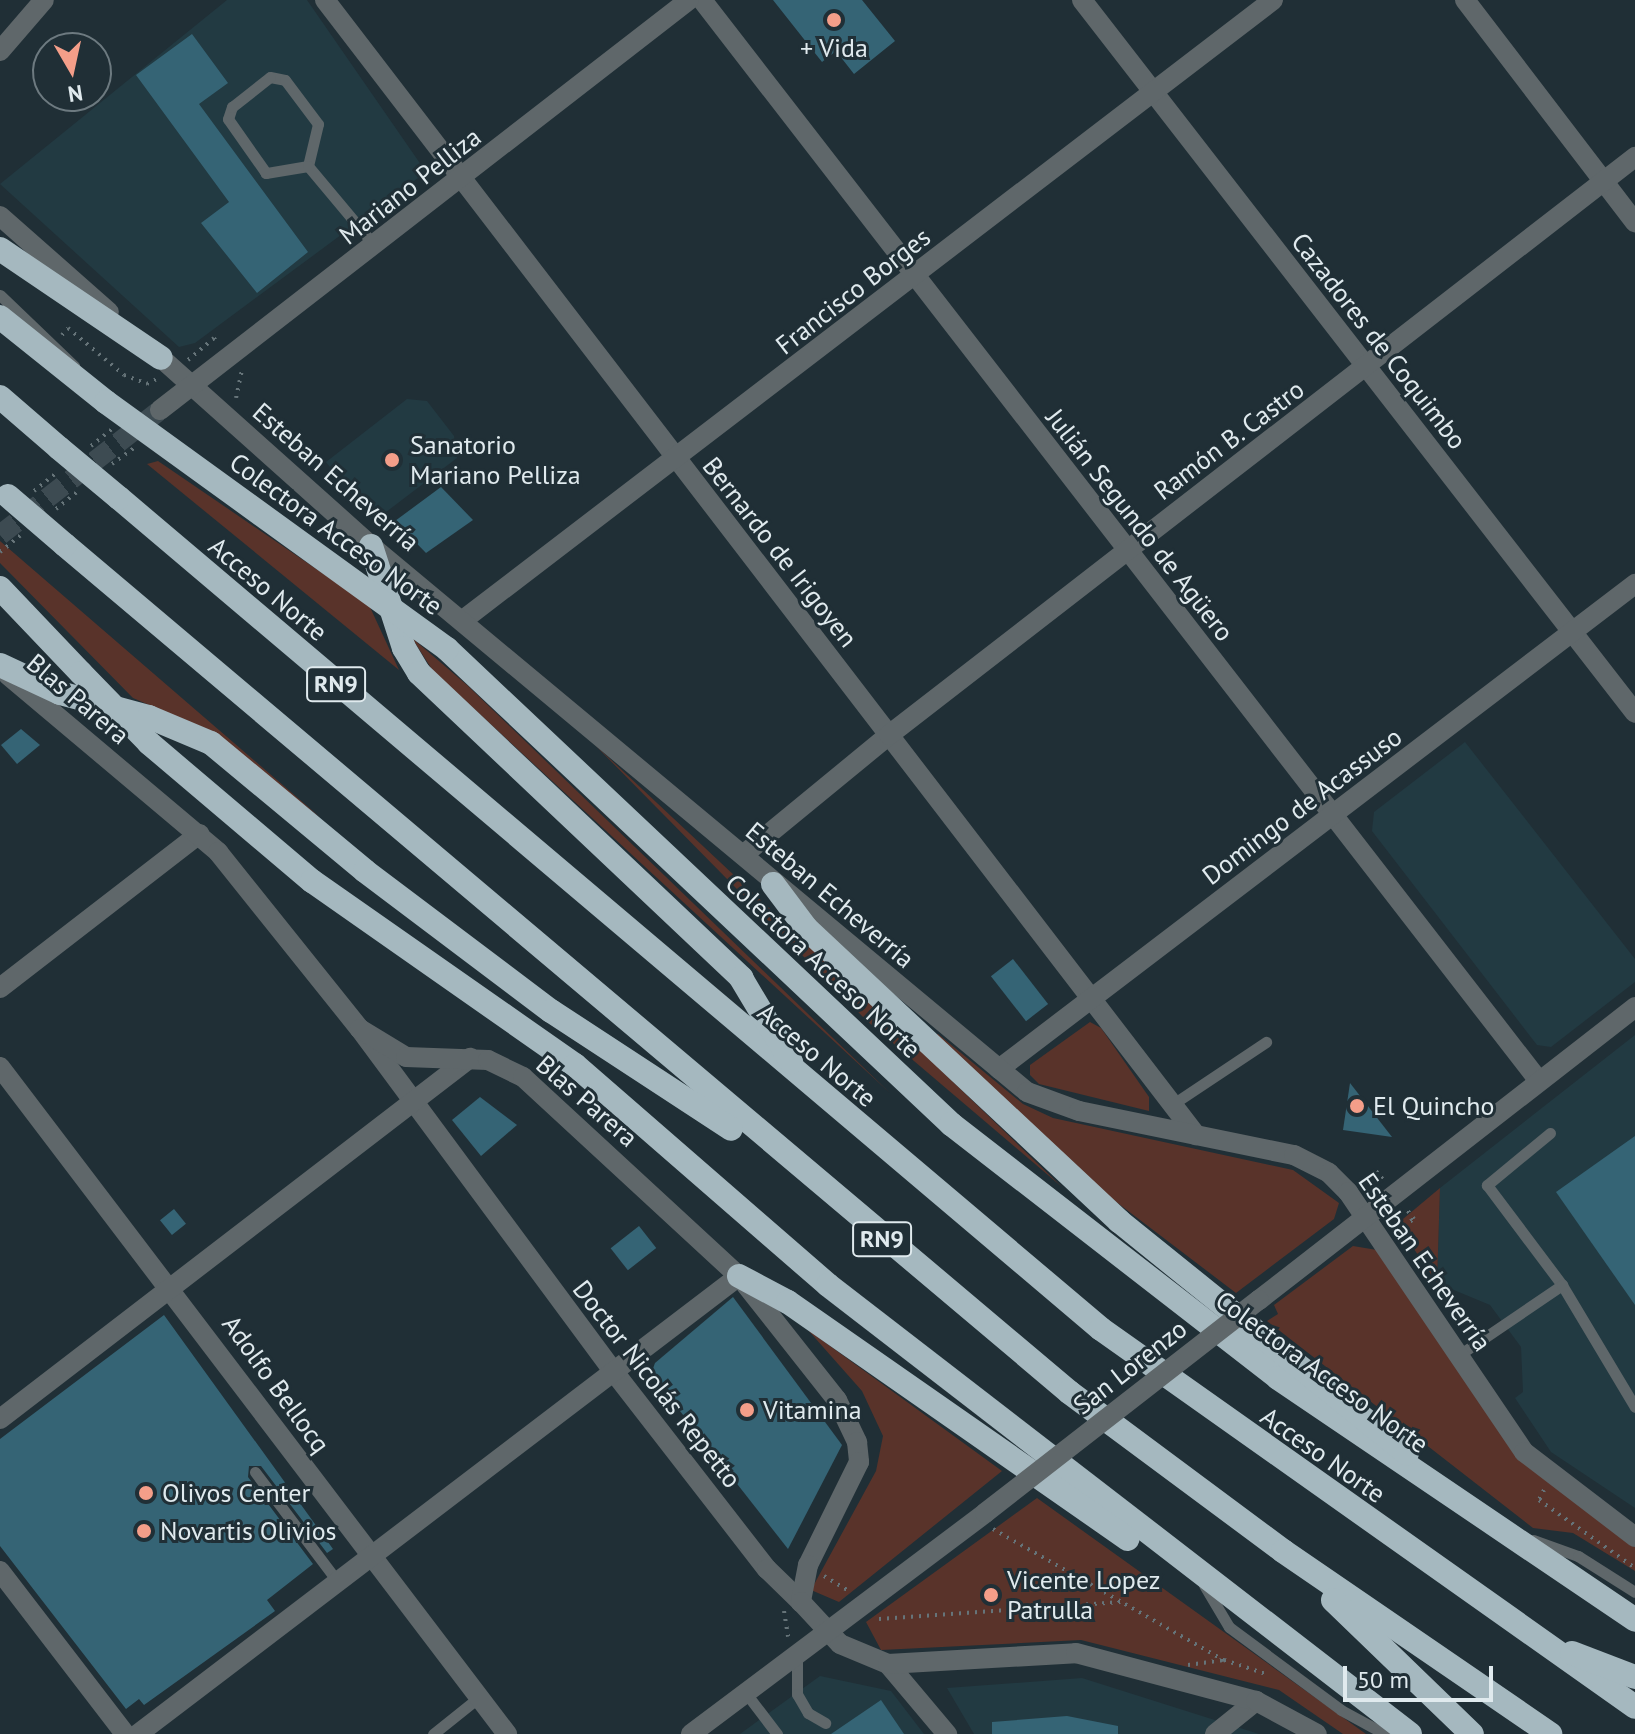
<!DOCTYPE html>
<html>
<head>
<meta charset="utf-8">
<style>
  body { margin:0 }
  #map { position:relative; width:1635px; height:1734px; overflow:hidden; background:#202f36; font-family:"PT Sans",sans-serif }
  div>[style] { position:absolute }
  [style*='--x'] { left:calc(var(--x)*1px); top:calc(var(--y)*1px); width:calc(var(--w)*1px); rotate:calc(var(--a)*1deg) }
  .built>* { inset:0; background:#223a42 }
  .green>* { inset:0; background:#59332a }
  .building>* { inset:0; background:#356475; transform-origin:0 0 }
  .tertiary-tunnel>* { height:20px; margin-top:-10px; transform-origin:0; background:repeating-linear-gradient(90deg,#3d4b52 0 20px,transparent 0 30px) }
  .path>* { height:4px; margin-top:-2px; transform-origin:0; background:repeating-linear-gradient(90deg,#667479 0 2px,transparent 0 8px) }
  .service>* { height:11px; margin:-5.5px; padding:0 5.5px; transform-origin:5.5px; border-radius:5.5px; background:#5f676a }
  .minor>* { height:20px; margin:-10px; padding:0 10px; transform-origin:10px; border-radius:10px; background:#5f676a }
  .tertiary>* { height:20px; margin:-10px; padding:0 10px; transform-origin:10px; border-radius:10px; background:#5f676a }
  .motorway>* { height:24px; margin:-12px; padding:0 12px; transform-origin:12px; border-radius:12px; background:#a5b8bf }
  .tertiary-bridge>* { height:20px; margin:-10px; padding:0 10px; transform-origin:10px; border-radius:10px; background:#5f676a }
  .motorway-bridge>* { height:24px; margin:-12px; padding:0 12px; transform-origin:12px; border-radius:12px; background:#a5b8bf }
  .dots>* { width:22px; height:22px; translate:-50% -50%; box-sizing:border-box; border:4px solid #202f36; border-radius:50% }
  span { translate:-50% -50%; white-space:nowrap; text-align:center; line-height:1.15; -webkit-text-stroke:6px #202f36; paint-order:stroke }
  .shield-label span { padding:2px 6px; background:#202f36; border:2px solid; border-radius:6px; -webkit-text-stroke-width:0 }
  .shield-label { font-size:24px; color:#e0eaee; font-weight:700 }
  .poi-label { font-size:26px; color:#e0eaee }
  .left { translate:0 -50%; text-align:left }
  .street-label { font-size:26px; color:#e0eaee }
  .north { position:absolute; left:32px; top:32px; width:80px; height:80px; box-sizing:border-box; background:#202f36; border:2px solid #6d7a80; border-radius:50%; rotate:171deg; font-size:22px; font-weight:700; line-height:32px; text-align:center; color:#e0eaee }
  .north::after { content:''; display:block; margin:auto; width:28px; height:36px; background:#f49e89; clip-path:polygon(50% 0,100% 100%,50% 72%,0 100%) }
  .scale { position:absolute; left:1343px; top:1666px; width:150px; height:36px; box-sizing:border-box; border:4px solid #e0eaee; border-top:0; padding-left:10px; font-size:24px; line-height:28px; white-space:nowrap; color:#e0eaee; -webkit-text-stroke:6px #202f36; paint-order:stroke }
</style>
</head>
<body>
<div id="map">
  <div class="built">
    <i style="clip-path:polygon(227px 0,307px 0,426px 172px,195px 343px,179px 347px,0 184px)"></i>
    <i style="clip-path:polygon(407px 399px,427px 401px,454px 436px,457px 458px,373px 522px,326px 462px)"></i>
    <i style="clip-path:polygon(1465px 742px,1635px 959px,1635px 982px,1551px 1047px,1537px 1045px,1372px 831px,1374px 812px)"></i>
    <i style="clip-path:polygon(1635px 1035px,1635px 1508px,1551px 1452px,1515px 1398px,1523px 1392px,1521px 1347px,1490px 1305px,1437px 1283px,1440px 1188px)"></i>
    <i style="clip-path:polygon(820px 1676px,891px 1691px,924px 1734px,740px 1734px)"></i>
    <i style="clip-path:polygon(1082px 1678px,1259px 1734px,974px 1734px,947px 1688px)"></i>
  </div>
  <div class="green">
    <i style="clip-path:polygon(158px 461px,369px 605px,399px 670px,147px 464px)"></i>
    <i style="clip-path:polygon(0 541px,321px 818px,207px 730px,133px 698px,0 563px)"></i>
    <i style="clip-path:polygon(412px 638px,467px 685px,890px 1093px,433px 671px)"></i>
    <i style="clip-path:polygon(593px 743px,893px 1024px,1062px 1187px,867px 1021px)"></i>
    <i style="clip-path:polygon(1090px 1022px,1101px 1028px,1149px 1097px,1149px 1111px,1039px 1084px,1030px 1075px,1030px 1065px)"></i>
    <i style="clip-path:polygon(938px 1034px,1023px 1104px,1053px 1118px,1293px 1170px,1339px 1203px,1334px 1219px,1236px 1293px,1115px 1201px,929px 1036px)"></i>
    <i style="clip-path:polygon(1440px 1188px,1437px 1283px,1397px 1224px)"></i>
    <i style="clip-path:polygon(1353px 1246px,1377px 1250px,1521px 1461px,1635px 1547px,1635px 1571px,1573px 1533px,1533px 1528px,1267px 1321px,1278px 1314px,1274px 1305px)"></i>
    <i style="clip-path:polygon(808px 1330px,1002px 1471px,839px 1602px,811px 1590px,876px 1471px,883px 1436px,862px 1391px)"></i>
    <i style="clip-path:polygon(1037px 1498px,1366px 1734px,1343px 1734px,1279px 1690px,1081px 1640px,881px 1650px,866px 1622px)"></i>
  </div>
  <div class="building">
    <i style="clip-path:polygon(773px 0,862px 0,895px 41px,854px 74px,836px 51px,822px 62px)"></i>
    <i style="clip-path:polygon(192px 34px,228px 83px,199px 104px,308px 252px,257px 293px,201px 223px,229px 202px,136px 75px)"></i>
    <i style="clip-path:polygon(441px 487px,473px 520px,426px 553px,395px 521px)"></i>
    <i style="clip-path:polygon(21px 729px,40px 745px,17px 764px,1px 745px)"></i>
    <i style="left:1013px;top:959px;width:57px;height:28px;rotate:52deg"></i>
    <i style="clip-path:polygon(1350px 1083px,1392px 1137px,1343px 1130px)"></i>
    <i style="clip-path:polygon(480px 1097px,517px 1125px,481px 1156px,452px 1120px)"></i>
    <i style="clip-path:polygon(1635px 1136px,1635px 1305px,1556px 1192px)"></i>
    <i style="left:174px;top:1209px;width:19px;height:18px;rotate:51deg"></i>
    <i style="left:639px;top:1226px;width:28px;height:36px;rotate:52deg"></i>
    <i style="clip-path:polygon(733px 1297px,842px 1445px,788px 1549px,651px 1374px,655px 1363px)"></i>
    <i style="clip-path:polygon(164px 1315px,333px 1549px,327px 1553px,261px 1466px,249px 1466px,248px 1477px,313px 1564px,267px 1600px,275px 1611px,144px 1705px,139px 1699px,126px 1709px,0 1546px,0 1439px)"></i>
    <i style="clip-path:polygon(881px 1700px,904px 1734px,831px 1734px)"></i>
    <i style="clip-path:polygon(1067px 1716px,1118px 1726px,1118px 1734px,992px 1734px,992px 1722px)"></i>
  </div>
  <div class="tertiary-tunnel">
    <i style="--x:0;--y:535;--w:203;--a:-38"></i>
  </div>
  <div class="path">
    <i style="--x:62;--y:335;--w:9;--a:-49"></i>
    <i style="--x:68;--y:328;--w:73;--a:40"></i>
    <i style="--x:124;--y:375;--w:25;--a:21"></i>
    <i style="--x:147;--y:384;--w:11;--a:-27"></i>
    <i style="--x:188;--y:360;--w:34;--a:-40"></i>
    <i style="--x:214;--y:338;--w:6;--a:59"></i>
    <i style="--x:236;--y:398;--w:29;--a:-78"></i>
    <i style="--x:91;--y:446;--w:27;--a:-39"></i>
    <i style="--x:112;--y:464;--w:27;--a:-36"></i>
    <i style="--x:34;--y:491;--w:27;--a:-39"></i>
    <i style="--x:56;--y:509;--w:27;--a:-39"></i>
    <i style="--x:0;--y:552;--w:26;--a:-39"></i>
    <i style="--x:1361;--y:1182;--w:19;--a:-36"></i>
    <i style="--x:1376;--y:1171;--w:13;--a:51"></i>
    <i style="--x:1397;--y:1230;--w:20;--a:-33"></i>
    <i style="--x:1414;--y:1219;--w:11;--a:-128"></i>
    <i style="--x:1544;--y:1490;--w:11;--a:117"></i>
    <i style="--x:1539;--y:1500;--w:118;--a:35.3"></i>
    <i style="--x:993;--y:1529;--w:266;--a:29.6"></i>
    <i style="--x:824;--y:1576;--w:31;--a:31"></i>
    <i style="--x:784;--y:1611;--w:26;--a:81"></i>
    <i style="--x:879;--y:1619;--w:242;--a:-4"></i>
    <i style="--x:1188;--y:1665;--w:36;--a:-8"></i>
    <i style="--x:1224;--y:1660;--w:44;--a:18.4"></i>
  </div>
  <div class="service">
    <i style="--x:270;--y:77;--w:15;--a:11"></i>
    <i style="--x:285;--y:80;--w:55;--a:53.1"></i>
    <i style="--x:318;--y:124;--w:43;--a:103.4"></i>
    <i style="--x:308;--y:166;--w:43;--a:170.5"></i>
    <i style="--x:266;--y:173;--w:66;--a:-125.1"></i>
    <i style="--x:228;--y:119;--w:13;--a:-72"></i>
    <i style="--x:232;--y:107;--w:48;--a:-38.3"></i>
    <i style="--x:308;--y:166;--w:104;--a:50.1"></i>
    <i style="--x:0;--y:295;--w:103;--a:43.8"></i>
    <i style="--x:1173;--y:1104;--w:112;--a:-33.7"></i>
    <i style="--x:1550;--y:1133;--w:82;--a:140.5"></i>
    <i style="--x:1487;--y:1185;--w:125;--a:53.1"></i>
    <i style="--x:1459;--y:1355;--w:125;--a:-34.2"></i>
    <i style="--x:1562;--y:1285;--w:142;--a:59.1"></i>
    <i style="--x:255;--y:1472;--w:138;--a:53"></i>
    <i style="--x:1533;--y:1540;--w:48;--a:19.6"></i>
    <i style="--x:1578;--y:1556;--w:67;--a:32.3"></i>
    <i style="--x:1204;--y:1585;--w:49;--a:59.2"></i>
    <i style="--x:1229;--y:1627;--w:139;--a:36.5"></i>
    <i style="--x:1341;--y:1710;--w:50;--a:28.6"></i>
    <i style="--x:797;--y:1652;--w:42;--a:90"></i>
    <i style="--x:797;--y:1694;--w:22;--a:60"></i>
    <i style="--x:808;--y:1713;--w:20;--a:30"></i>
    <i style="--x:745;--y:1692;--w:53;--a:52.7"></i>
    <i style="--x:433;--y:1734;--w:58;--a:-38.7"></i>
  </div>
  <div class="minor">
    <i style="--x:325;--y:0;--w:1431;--a:52.5"></i>
    <i style="--x:702;--y:0;--w:1367;--a:52.25"></i>
    <i style="--x:1082;--y:0;--w:902;--a:52.2"></i>
    <i style="--x:1465;--y:0;--w:280;--a:52.6"></i>
    <i style="--x:0;--y:51;--w:67;--a:-49.2"></i>
    <i style="--x:463;--y:620;--w:1020;--a:-37.43"></i>
    <i style="--x:743;--y:855;--w:189;--a:-39.4"></i>
    <i style="--x:889;--y:735;--w:944;--a:-37.77"></i>
    <i style="--x:0;--y:988;--w:252;--a:-37.7"></i>
    <i style="--x:360;--y:1029;--w:427;--a:53.5"></i>
    <i style="--x:614;--y:1372;--w:249;--a:52.2"></i>
    <i style="--x:767;--y:1569;--w:47;--a:44.1"></i>
    <i style="--x:0;--y:1067;--w:838;--a:52.76"></i>
    <i style="--x:999;--y:1069;--w:800;--a:-37.33"></i>
    <i style="--x:0;--y:1419;--w:593;--a:-37.53"></i>
    <i style="--x:0;--y:1571;--w:205;--a:52.5"></i>
    <i style="--x:888;--y:1664;--w:92;--a:49.9"></i>
    <i style="--x:138;--y:1734;--w:756;--a:-37.31"></i>
    <i style="--x:1215;--y:1734;--w:53;--a:-38.8"></i>
  </div>
  <div class="tertiary">
    <i style="--x:0;--y:216;--w:145;--a:41.4"></i>
    <i style="--x:151;--y:349;--w:295;--a:41.8"></i>
    <i style="--x:371;--y:546;--w:853;--a:39.77"></i>
    <i style="--x:1027;--y:1092;--w:55;--a:20.1"></i>
    <i style="--x:1079;--y:1111;--w:219;--a:11.6"></i>
    <i style="--x:1294;--y:1155;--w:39;--a:27"></i>
    <i style="--x:1329;--y:1173;--w:27;--a:45"></i>
    <i style="--x:1348;--y:1192;--w:314;--a:55.9"></i>
    <i style="--x:1524;--y:1452;--w:140;--a:37.4"></i>
    <i style="--x:160;--y:410;--w:669;--a:-37.78"></i>
    <i style="--x:8;--y:675;--w:275;--a:40.1"></i>
    <i style="--x:218;--y:852;--w:227;--a:51.3"></i>
    <i style="--x:360;--y:1029;--w:54;--a:31.3"></i>
    <i style="--x:406;--y:1057;--w:82;--a:2.1"></i>
    <i style="--x:488;--y:1060;--w:39;--a:26"></i>
    <i style="--x:523;--y:1077;--w:294;--a:42.7"></i>
    <i style="--x:739;--y:1276;--w:158;--a:51.7"></i>
    <i style="--x:837;--y:1400;--w:47;--a:64.5"></i>
    <i style="--x:857;--y:1442;--w:20;--a:84"></i>
    <i style="--x:859;--y:1462;--w:115;--a:116.3"></i>
    <i style="--x:808;--y:1565;--w:38;--a:101"></i>
    <i style="--x:801;--y:1602;--w:57;--a:47.1"></i>
    <i style="--x:840;--y:1644;--w:52;--a:22.6"></i>
    <i style="--x:888;--y:1664;--w:188;--a:-3.3"></i>
    <i style="--x:1076;--y:1653;--w:186;--a:14.9"></i>
    <i style="--x:1256;--y:1701;--w:69;--a:28.4"></i>
    <i style="--x:1259;--y:1300;--w:477;--a:-37.9"></i>
    <i style="--x:691;--y:1734;--w:368;--a:-36.9"></i>
  </div>
  <div class="motorway">
    <i style="--x:0;--y:249;--w:194;--a:34.1"></i>
    <i style="--x:0;--y:317;--w:136;--a:38.7"></i>
    <i style="--x:0;--y:397;--w:78;--a:40.8"></i>
    <i style="--x:119;--y:498;--w:1286;--a:40.24"></i>
    <i style="--x:1101;--y:1329;--w:654;--a:35.29"></i>
    <i style="--x:65;--y:545;--w:1314;--a:40.15"></i>
    <i style="--x:1069;--y:1392;--w:267;--a:36.6"></i>
    <i style="--x:1283;--y:1551;--w:324;--a:34.4"></i>
    <i style="--x:371;--y:546;--w:107;--a:72.1"></i>
    <i style="--x:404;--y:648;--w:29;--a:59"></i>
    <i style="--x:419;--y:673;--w:444;--a:43.4"></i>
    <i style="--x:741;--y:978;--w:98;--a:59.2"></i>
    <i style="--x:0;--y:588;--w:117;--a:46.4"></i>
    <i style="--x:447;--y:649;--w:693;--a:43.3"></i>
    <i style="--x:951;--y:1124;--w:414;--a:37.8"></i>
    <i style="--x:1278;--y:1378;--w:431;--a:34.1"></i>
    <i style="--x:0;--y:665;--w:66;--a:25"></i>
    <i style="--x:60;--y:693;--w:92;--a:15.1"></i>
    <i style="--x:149;--y:717;--w:67;--a:22.8"></i>
    <i style="--x:211;--y:743;--w:200;--a:39.7"></i>
    <i style="--x:365;--y:871;--w:233;--a:37"></i>
    <i style="--x:551;--y:1011;--w:215;--a:33.2"></i>
    <i style="--x:149;--y:743;--w:214;--a:40.3"></i>
    <i style="--x:312;--y:881;--w:321;--a:35"></i>
    <i style="--x:575;--y:1065;--w:335;--a:41"></i>
    <i style="--x:828;--y:1285;--w:735;--a:37.65"></i>
    <i style="--x:773;--y:884;--w:55;--a:53.1"></i>
    <i style="--x:806;--y:928;--w:429;--a:43.1"></i>
    <i style="--x:1119;--y:1221;--w:370;--a:38.9"></i>
    <i style="--x:739;--y:1276;--w:55;--a:28"></i>
    <i style="--x:788;--y:1302;--w:414;--a:34.9"></i>
    <i style="--x:1333;--y:1600;--w:193;--a:44"></i>
    <i style="--x:1572;--y:1653;--w:67;--a:20.9"></i>
  </div>
  <div class="tertiary-bridge">
    <i style="--x:985;--y:1513;--w:347;--a:-37.9"></i>
  </div>
  <div class="motorway-bridge">
    <i style="--x:106;--y:402;--w:421;--a:35.9"></i>
    <i style="--x:59;--y:448;--w:78;--a:39.8"></i>
    <i style="--x:8;--y:496;--w:75;--a:40.7"></i>
    <i style="--x:81;--y:673;--w:98;--a:45.8"></i>
  </div>
  <div class="dots">
    <i style="left:834px;top:20px;background:#f49e89"></i>
    <i style="left:392px;top:460px;background:#f49e89"></i>
    <i style="left:1357px;top:1106px;background:#f49e89"></i>
    <i style="left:747px;top:1410px;background:#f49e89"></i>
    <i style="left:146px;top:1493px;background:#f49e89"></i>
    <i style="left:144px;top:1531px;background:#f49e89"></i>
    <i style="left:991px;top:1595px;background:#f49e89"></i>
  </div>
  <div class="shield-label">
    <span style="left:336px;top:684px">RN9</span>
    <span style="left:882px;top:1239px">RN9</span>
  </div>
  <div class="poi-label">
    <span style="left:834px;top:48px">+ Vida</span>
    <span class="left" style="left:410px;top:460px">Sanatorio<br>Mariano Pelliza</span>
    <span class="left" style="left:1373px;top:1106px">El Quincho</span>
    <span class="left" style="left:763px;top:1410px">Vitamina</span>
    <span class="left" style="left:162px;top:1493px">Olivos Center</span>
    <span class="left" style="left:160px;top:1531px">Novartis Olivios</span>
    <span class="left" style="left:1007px;top:1595px">Vicente Lopez<br>Patrulla</span>
  </div>
  <div class="street-label">
    <span style="left:410px;top:186px;rotate:-38deg">Mariano Pelliza</span>
    <span style="left:853px;top:291px;rotate:-38deg">Francisco Borges</span>
    <span style="left:1379px;top:341px;rotate:52deg">Cazadores de Coquimbo</span>
    <span style="left:1229px;top:440px;rotate:-37deg">Ramón B. Castro</span>
    <span style="left:336px;top:477px;rotate:41deg">Esteban Echeverría</span>
    <span style="left:1140px;top:525px;rotate:52deg">Julián Segundo de Agüero</span>
    <span style="left:336px;top:534px;rotate:36deg">Colectora Acceso Norte</span>
    <span style="left:780px;top:552px;rotate:52deg">Bernardo de Irigoyen</span>
    <span style="left:268px;top:589px;rotate:40deg">Acceso Norte</span>
    <span style="left:78px;top:699px;rotate:40deg">Blas Parera</span>
    <span style="left:1302px;top:806px;rotate:-37deg">Domingo de Acassuso</span>
    <span style="left:830px;top:895px;rotate:40deg">Esteban Echeverría</span>
    <span style="left:823px;top:966px;rotate:43deg">Colectora Acceso Norte</span>
    <span style="left:817px;top:1055px;rotate:40deg">Acceso Norte</span>
    <span style="left:587px;top:1101px;rotate:41deg">Blas Parera</span>
    <span style="left:1425px;top:1262px;rotate:55deg">Esteban Echeverría</span>
    <span style="left:1130px;top:1367px;rotate:-38deg">San Lorenzo</span>
    <span style="left:1322px;top:1372px;rotate:36deg">Colectora Acceso Norte</span>
    <span style="left:276px;top:1384px;rotate:54deg">Adolfo Bellocq</span>
    <span style="left:657px;top:1384px;rotate:52deg">Doctor Nicolás Repetto</span>
    <span style="left:1323px;top:1455px;rotate:35deg">Acceso Norte</span>
  </div>
  <div class="north">N</div>
  <div class="scale">50 m</div>
</div>
</body>
</html>
